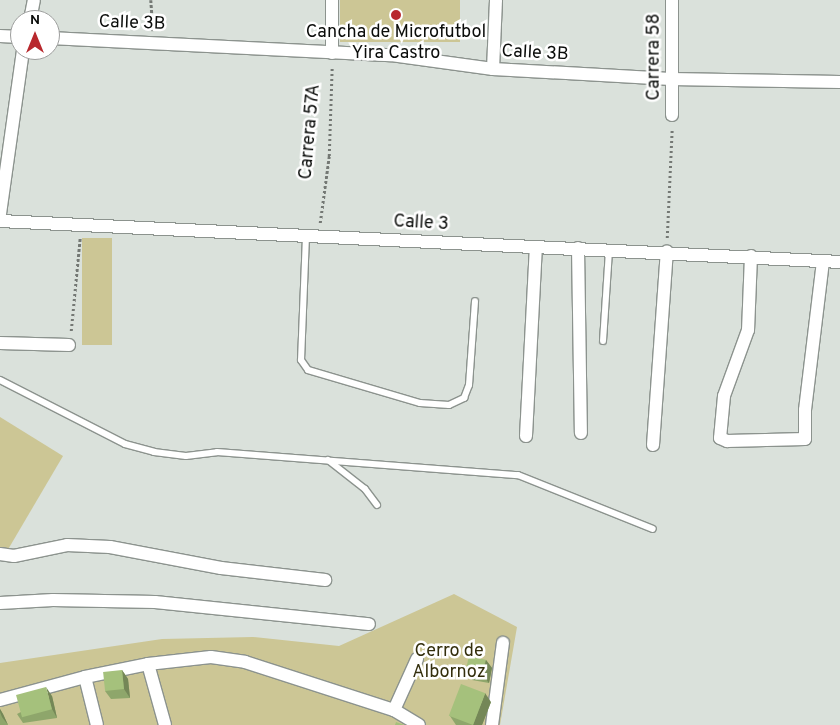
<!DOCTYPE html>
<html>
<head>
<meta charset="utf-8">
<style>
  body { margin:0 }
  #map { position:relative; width:840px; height:725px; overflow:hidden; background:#dae1db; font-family:Overpass,sans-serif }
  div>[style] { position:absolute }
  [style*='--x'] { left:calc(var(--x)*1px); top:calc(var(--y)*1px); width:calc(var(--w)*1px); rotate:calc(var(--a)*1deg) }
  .green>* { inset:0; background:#ccc695; transform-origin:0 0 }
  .path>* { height:2.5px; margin-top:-1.25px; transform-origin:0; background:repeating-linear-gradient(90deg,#747874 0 2.5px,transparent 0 5px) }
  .roads { filter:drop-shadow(1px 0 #8c938e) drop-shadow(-1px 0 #8c938e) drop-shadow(0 1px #8c938e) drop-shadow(0 -1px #8c938e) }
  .service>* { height:6px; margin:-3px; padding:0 3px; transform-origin:3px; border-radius:3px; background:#fff }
  .minor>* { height:12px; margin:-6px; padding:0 6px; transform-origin:6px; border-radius:6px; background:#fff }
  .wall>* { inset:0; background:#8ea66b }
  .shaded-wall>* { inset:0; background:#748757 }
  .building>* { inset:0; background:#a5c17c; transform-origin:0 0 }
  .dots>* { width:14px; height:14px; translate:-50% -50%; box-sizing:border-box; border:2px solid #fff; border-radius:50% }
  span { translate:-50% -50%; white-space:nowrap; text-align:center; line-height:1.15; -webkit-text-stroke:5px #fff; paint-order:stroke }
  .street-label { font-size:18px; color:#0a0c0a }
  .poi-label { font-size:18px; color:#0a0c0a }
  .park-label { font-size:18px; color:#332e0c }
  .north { position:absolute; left:10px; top:10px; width:50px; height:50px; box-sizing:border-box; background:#fff; border:1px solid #9d9e9d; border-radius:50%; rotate:0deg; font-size:14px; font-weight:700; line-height:20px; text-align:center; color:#0a0c0a }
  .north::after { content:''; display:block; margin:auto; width:18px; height:22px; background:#b8282d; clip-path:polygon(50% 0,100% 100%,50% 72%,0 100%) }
</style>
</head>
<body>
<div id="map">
  <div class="green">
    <i style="left:340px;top:0;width:120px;height:42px"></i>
    <i style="left:82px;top:238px;width:30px;height:107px"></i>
    <i style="clip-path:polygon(0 417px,63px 456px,3px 558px,0 557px)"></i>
    <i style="clip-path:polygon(454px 594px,517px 627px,500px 725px,0 725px,0 663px,162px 639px,253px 637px,339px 646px)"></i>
  </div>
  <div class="path">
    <i style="--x:151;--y:0;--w:31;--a:86"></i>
    <i style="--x:320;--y:223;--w:68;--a:-82.3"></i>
    <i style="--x:329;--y:156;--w:89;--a:-88.1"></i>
    <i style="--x:667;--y:238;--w:109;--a:-87.4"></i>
    <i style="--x:71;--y:331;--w:94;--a:-84.5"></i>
  </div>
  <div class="roads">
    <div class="service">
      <i style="--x:306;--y:236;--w:124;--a:92.3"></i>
      <i style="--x:301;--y:360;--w:12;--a:55"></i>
      <i style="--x:308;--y:370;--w:117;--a:16.4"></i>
      <i style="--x:420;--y:403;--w:29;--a:4"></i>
      <i style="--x:449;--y:405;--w:17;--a:-25"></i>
      <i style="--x:464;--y:398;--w:14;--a:-69"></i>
      <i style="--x:469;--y:385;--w:84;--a:-85.9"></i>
      <i style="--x:603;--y:341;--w:91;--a:-86.2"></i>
      <i style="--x:0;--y:380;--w:140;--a:27.1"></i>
      <i style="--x:125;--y:444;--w:30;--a:15"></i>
      <i style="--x:154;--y:452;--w:32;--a:7"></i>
      <i style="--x:186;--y:456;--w:31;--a:-7"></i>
      <i style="--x:217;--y:452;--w:302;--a:4.4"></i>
      <i style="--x:518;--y:475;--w:145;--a:21.8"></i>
      <i style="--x:328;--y:460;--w:47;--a:38.1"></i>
      <i style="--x:365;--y:489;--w:20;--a:53"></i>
    </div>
    <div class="minor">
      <i style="--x:332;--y:0;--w:53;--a:90"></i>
      <i style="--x:672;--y:0;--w:115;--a:90"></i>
      <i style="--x:30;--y:20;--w:20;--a:-79"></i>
      <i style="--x:0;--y:36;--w:20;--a:3"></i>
      <i style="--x:50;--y:38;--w:341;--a:2.9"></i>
      <i style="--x:391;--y:55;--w:103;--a:7.8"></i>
      <i style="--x:493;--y:69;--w:178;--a:3.2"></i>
      <i style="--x:671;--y:79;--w:169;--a:1"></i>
      <i style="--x:493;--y:69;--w:69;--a:-87.5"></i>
      <i style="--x:0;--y:214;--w:166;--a:-82"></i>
      <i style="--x:0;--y:221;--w:841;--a:2.79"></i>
      <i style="--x:578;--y:248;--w:185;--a:89.1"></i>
      <i style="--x:751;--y:256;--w:74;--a:92.3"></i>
      <i style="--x:748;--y:330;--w:70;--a:110"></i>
      <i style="--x:724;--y:396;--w:42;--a:95.4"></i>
      <i style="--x:720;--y:438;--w:8;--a:23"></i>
      <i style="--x:727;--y:441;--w:78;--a:-1.5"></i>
      <i style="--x:805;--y:439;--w:29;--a:-90"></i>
      <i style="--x:805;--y:410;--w:150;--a:-83.1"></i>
      <i style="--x:0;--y:343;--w:69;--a:1.7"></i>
      <i style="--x:526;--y:436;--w:189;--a:-87"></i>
      <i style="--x:653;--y:445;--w:194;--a:-85.9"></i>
      <i style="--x:0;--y:554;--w:14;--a:8"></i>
      <i style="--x:14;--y:556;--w:54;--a:-11.7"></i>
      <i style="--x:67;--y:545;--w:43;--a:2.7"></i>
      <i style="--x:110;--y:547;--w:113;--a:10.7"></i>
      <i style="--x:221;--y:568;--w:105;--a:6.6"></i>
      <i style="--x:0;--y:603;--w:53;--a:-3.2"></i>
      <i style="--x:53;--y:600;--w:102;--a:1.1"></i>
      <i style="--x:155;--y:602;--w:215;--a:5.9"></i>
      <i style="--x:148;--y:664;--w:63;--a:74.4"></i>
      <i style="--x:85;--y:677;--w:49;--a:76"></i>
      <i style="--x:0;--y:700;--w:88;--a:-15.1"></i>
      <i style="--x:85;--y:677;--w:64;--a:-11.7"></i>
      <i style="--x:148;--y:664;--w:63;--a:-6.3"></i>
      <i style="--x:211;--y:657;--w:34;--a:8"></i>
      <i style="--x:245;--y:662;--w:157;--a:17.9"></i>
      <i style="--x:394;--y:710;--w:29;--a:31"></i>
      <i style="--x:394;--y:710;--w:56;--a:-65.7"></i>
      <i style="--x:492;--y:725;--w:83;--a:-82.4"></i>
    </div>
  </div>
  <div class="wall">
    <i style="clip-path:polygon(486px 660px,492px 668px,489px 683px,472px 680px,466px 671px)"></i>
    <i style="clip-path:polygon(122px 670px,128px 679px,130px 698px,111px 699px,105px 691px)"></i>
    <i style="clip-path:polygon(52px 696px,57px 718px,23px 723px,17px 714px)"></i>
    <i style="clip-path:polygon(491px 702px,482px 725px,456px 725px,450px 716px)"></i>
    <i style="clip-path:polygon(0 709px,3px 714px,8px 725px,0 725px)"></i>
  </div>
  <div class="shaded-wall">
    <i style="clip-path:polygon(486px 660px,492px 668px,489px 683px,483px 675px)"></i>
    <i style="clip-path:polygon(122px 670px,128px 679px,130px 698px,124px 689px)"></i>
    <i style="clip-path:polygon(46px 687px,52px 696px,57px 718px,52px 709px)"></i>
    <i style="clip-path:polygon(485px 693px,491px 702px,482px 725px,473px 725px)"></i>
    <i style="clip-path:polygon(0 709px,3px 714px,8px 725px,2px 717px,0 712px)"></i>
  </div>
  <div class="building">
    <i style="left:469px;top:656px;width:17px;height:15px;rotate:13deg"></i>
    <i style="left:122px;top:670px;width:19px;height:19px;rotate:84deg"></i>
    <i style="left:461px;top:684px;width:26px;height:34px;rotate:21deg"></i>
    <i style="left:46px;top:687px;width:23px;height:31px;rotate:75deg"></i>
    <i style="clip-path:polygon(396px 722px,405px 725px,395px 725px)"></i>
  </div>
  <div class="dots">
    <i style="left:396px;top:15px;background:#b8282d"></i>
  </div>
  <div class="street-label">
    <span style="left:132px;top:24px;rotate:2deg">Calle 3B</span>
    <span style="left:535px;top:54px;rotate:3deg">Calle 3B</span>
    <span style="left:655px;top:57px;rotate:-90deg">Carrera 58</span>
    <span style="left:311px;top:132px;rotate:-85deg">Carrera 57A</span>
    <span style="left:421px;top:224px;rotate:3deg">Calle 3</span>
  </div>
  <div class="poi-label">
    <span style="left:396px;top:44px">Cancha de Microfutbol<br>Yira Castro</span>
  </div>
  <div class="park-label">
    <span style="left:449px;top:663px">Cerro de<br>Albornoz</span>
  </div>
  <div class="north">N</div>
</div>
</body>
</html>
